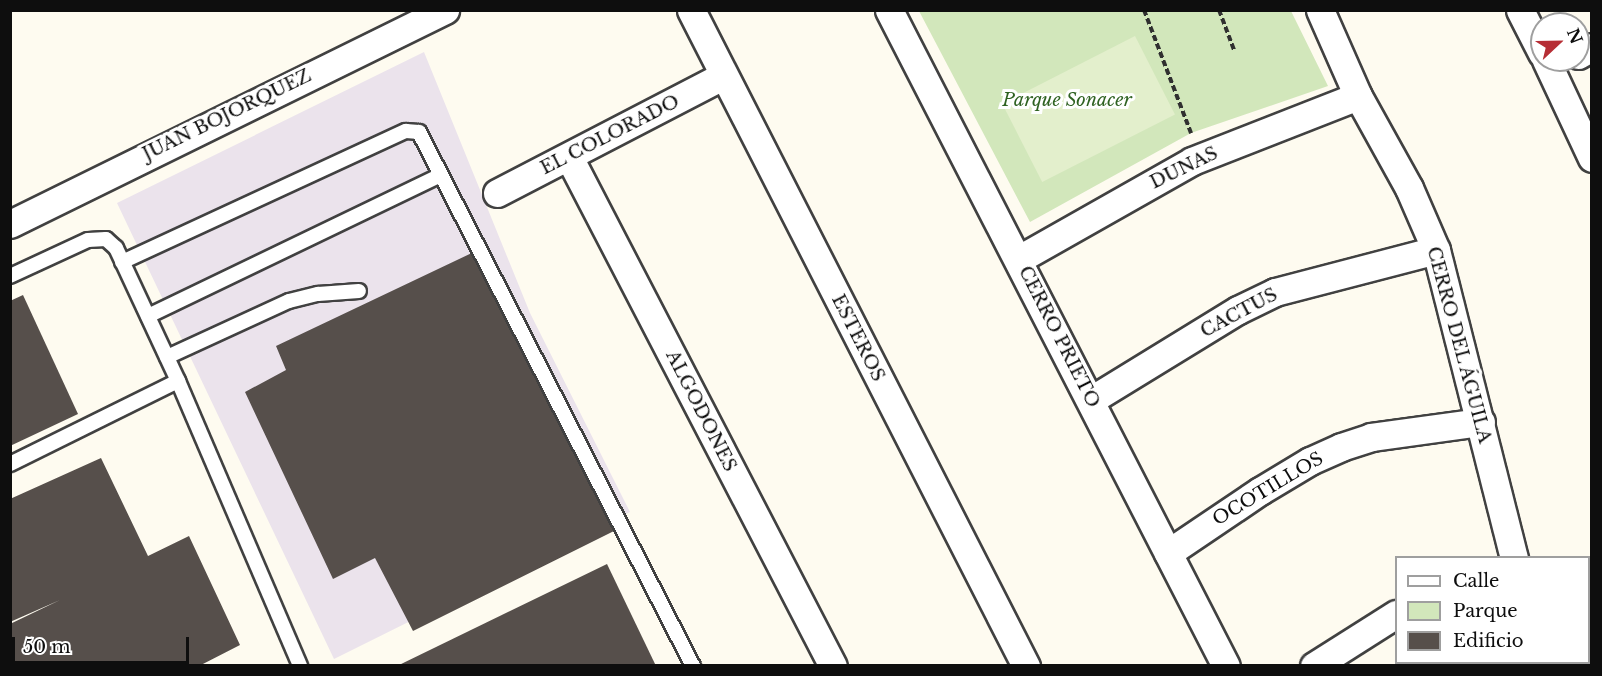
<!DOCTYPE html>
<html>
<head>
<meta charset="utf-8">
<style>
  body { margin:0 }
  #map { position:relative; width:1602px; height:676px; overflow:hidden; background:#fefbf0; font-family:"Libre Baskerville",serif }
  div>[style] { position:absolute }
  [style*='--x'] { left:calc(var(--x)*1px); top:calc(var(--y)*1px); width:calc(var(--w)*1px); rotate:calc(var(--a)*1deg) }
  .industrial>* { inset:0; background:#ebe3ec }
  .green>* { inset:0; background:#d2e7bb }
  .pitch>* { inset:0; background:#e3efcc; transform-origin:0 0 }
  .building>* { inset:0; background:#564f4b }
  .path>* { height:4px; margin-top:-2px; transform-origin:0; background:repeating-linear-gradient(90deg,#303030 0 6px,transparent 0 9px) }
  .roads { filter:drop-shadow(2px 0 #414141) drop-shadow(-2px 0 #414141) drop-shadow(0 2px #414141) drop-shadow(0 -2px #414141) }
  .service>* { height:14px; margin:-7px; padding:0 7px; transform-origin:7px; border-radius:7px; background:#fff }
  .minor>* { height:27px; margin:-13.5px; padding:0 13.5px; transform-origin:13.5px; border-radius:13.5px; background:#fff }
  span { translate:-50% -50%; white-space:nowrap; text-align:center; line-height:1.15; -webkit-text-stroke:6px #fff; paint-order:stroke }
  .park-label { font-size:18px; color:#2f6222; font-style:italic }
  .street-label { font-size:18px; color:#0e0e0e }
  .frame { position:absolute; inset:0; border:12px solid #0e0e0e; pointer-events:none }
  .legend { position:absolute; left:1395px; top:556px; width:195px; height:108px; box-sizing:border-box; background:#fff; border:2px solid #9f9f9f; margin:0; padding:8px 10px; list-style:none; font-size:18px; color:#0e0e0e }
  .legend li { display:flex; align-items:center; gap:12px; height:30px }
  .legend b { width:30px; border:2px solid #9f9f9f }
  .north { position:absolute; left:1530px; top:12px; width:60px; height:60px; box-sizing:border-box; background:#fff; border:2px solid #9f9f9f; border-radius:50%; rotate:68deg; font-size:16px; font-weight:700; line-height:24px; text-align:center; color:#0e0e0e }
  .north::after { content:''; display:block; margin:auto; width:21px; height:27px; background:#b62e35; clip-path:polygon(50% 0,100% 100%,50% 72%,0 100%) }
  .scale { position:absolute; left:12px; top:637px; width:177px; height:27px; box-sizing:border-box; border:3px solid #0e0e0e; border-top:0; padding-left:8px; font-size:18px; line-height:21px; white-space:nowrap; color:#0e0e0e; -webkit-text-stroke:4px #fff; paint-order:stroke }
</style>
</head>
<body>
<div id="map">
  <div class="industrial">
    <i style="clip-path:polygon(424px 52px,530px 313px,630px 512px,334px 659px,117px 203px)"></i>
  </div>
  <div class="green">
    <i style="clip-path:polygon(919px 11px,1291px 11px,1328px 86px,1191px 133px,1030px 222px)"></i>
  </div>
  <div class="pitch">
    <i style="left:1135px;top:36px;width:88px;height:149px;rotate:63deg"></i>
  </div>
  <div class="building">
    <i style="clip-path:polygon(476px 251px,614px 531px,413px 631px,375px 558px,333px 579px,245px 392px,286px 370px,276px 346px)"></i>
    <i style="clip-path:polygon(23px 295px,78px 414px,10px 446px,10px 301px)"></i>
    <i style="clip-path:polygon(101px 458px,148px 556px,189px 536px,240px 645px,199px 666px,10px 666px,10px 624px,60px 600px,10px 622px,10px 499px)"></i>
    <i style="clip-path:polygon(607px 564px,656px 666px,397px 666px)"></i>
  </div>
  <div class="path">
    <i style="--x:1144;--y:10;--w:132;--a:69.1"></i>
    <i style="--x:1219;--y:10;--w:43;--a:69.4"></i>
  </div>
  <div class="roads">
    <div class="service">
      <i style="--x:122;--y:262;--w:313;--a:-24.8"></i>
      <i style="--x:406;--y:131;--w:13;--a:4"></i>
      <i style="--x:419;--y:132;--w:600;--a:62.84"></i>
      <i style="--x:10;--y:276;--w:86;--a:-24.8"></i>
      <i style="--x:88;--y:240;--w:18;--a:-3"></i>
      <i style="--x:106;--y:239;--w:13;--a:42"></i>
      <i style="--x:116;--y:248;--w:147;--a:65"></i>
      <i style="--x:178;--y:381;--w:310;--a:66.8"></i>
      <i style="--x:148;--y:316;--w:325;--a:-25.7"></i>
      <i style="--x:167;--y:357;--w:134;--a:-24.7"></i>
      <i style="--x:289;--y:301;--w:30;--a:-14"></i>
      <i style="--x:318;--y:294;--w:41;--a:-4.2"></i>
      <i style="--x:10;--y:464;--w:187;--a:-26.3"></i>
    </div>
    <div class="minor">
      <i style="--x:691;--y:10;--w:737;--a:62.95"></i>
      <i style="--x:889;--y:10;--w:737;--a:62.81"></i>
      <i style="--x:1320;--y:10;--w:94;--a:66.2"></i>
      <i style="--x:1358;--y:96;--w:105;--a:61"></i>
      <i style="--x:1409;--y:188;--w:68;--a:66.5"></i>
      <i style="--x:1436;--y:250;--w:318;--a:75.8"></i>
      <i style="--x:1520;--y:10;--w:48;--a:62.9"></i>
      <i style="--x:1578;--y:55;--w:16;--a:-30"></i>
      <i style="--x:1546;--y:60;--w:108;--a:64.9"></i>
      <i style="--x:569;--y:157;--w:573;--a:62.59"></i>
      <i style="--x:497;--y:193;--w:254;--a:-27.4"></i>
      <i style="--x:10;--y:224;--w:485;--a:-26.2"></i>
      <i style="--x:1019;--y:259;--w:199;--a:-29.5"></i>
      <i style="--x:1192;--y:161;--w:178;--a:-21.4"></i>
      <i style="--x:1091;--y:400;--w:172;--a:-31.5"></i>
      <i style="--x:1238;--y:310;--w:41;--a:-25.9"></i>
      <i style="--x:1275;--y:292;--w:166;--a:-14.6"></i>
      <i style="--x:1168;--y:553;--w:111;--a:-34"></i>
      <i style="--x:1260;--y:491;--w:58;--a:-31"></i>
      <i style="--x:1310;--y:461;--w:34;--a:-24"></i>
      <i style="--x:1341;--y:447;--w:32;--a:-18"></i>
      <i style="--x:1371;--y:437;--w:111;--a:-7.8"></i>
      <i style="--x:1588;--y:592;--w:4;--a:-14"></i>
      <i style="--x:1538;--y:662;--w:4;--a:76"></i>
      <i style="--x:1314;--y:666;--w:97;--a:-32.4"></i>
    </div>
  </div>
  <div class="park-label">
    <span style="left:1067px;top:100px">Parque Sonacer</span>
  </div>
  <div class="street-label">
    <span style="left:227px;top:115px;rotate:-26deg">JUAN BOJORQUEZ</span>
    <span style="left:610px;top:135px;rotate:-27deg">EL COLORADO</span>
    <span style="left:1184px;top:168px;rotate:-26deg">DUNAS</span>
    <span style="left:1239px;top:313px;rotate:-28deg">CACTUS</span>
    <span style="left:1059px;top:337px;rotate:63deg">CERRO PRIETO</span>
    <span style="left:858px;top:338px;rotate:63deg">ESTEROS</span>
    <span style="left:1459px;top:345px;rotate:75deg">CERRO DEL ÁGUILA</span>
    <span style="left:701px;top:411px;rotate:63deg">ALGODONES</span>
    <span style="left:1268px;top:489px;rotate:-31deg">OCOTILLOS</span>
  </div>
  <div class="frame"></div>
  <ul class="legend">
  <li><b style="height:8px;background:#fff"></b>Calle</li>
  <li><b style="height:16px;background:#d2e7bb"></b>Parque</li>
  <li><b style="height:16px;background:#564f4b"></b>Edificio</li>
  </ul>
  <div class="north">N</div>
  <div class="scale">50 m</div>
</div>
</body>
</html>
